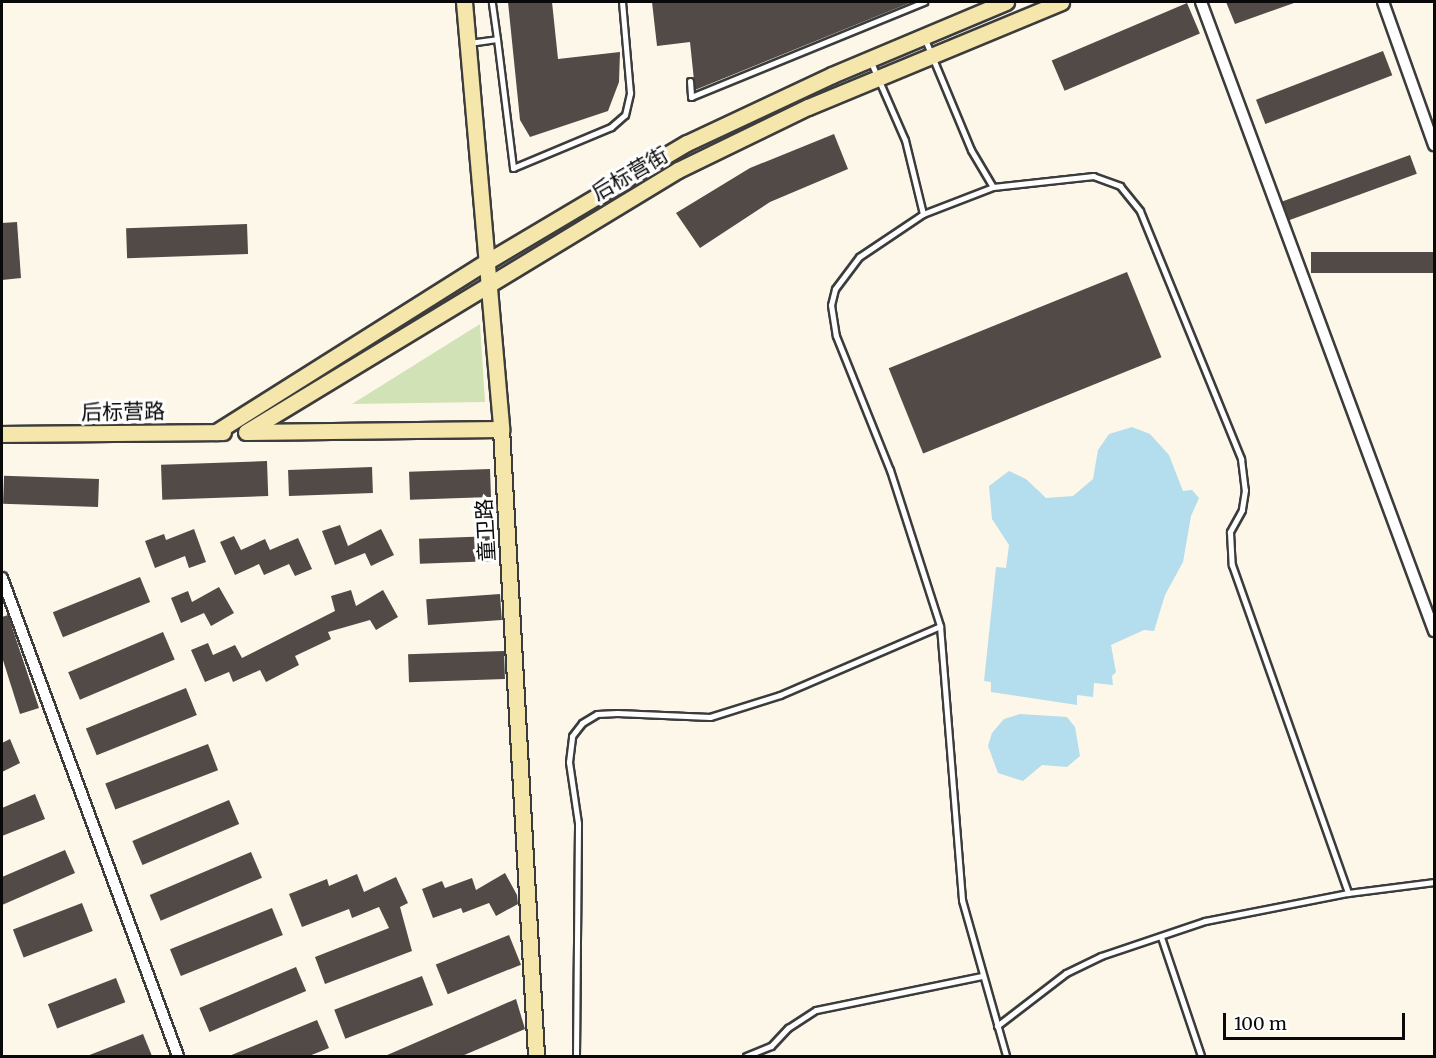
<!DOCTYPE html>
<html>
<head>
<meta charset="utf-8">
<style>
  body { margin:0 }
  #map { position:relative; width:1436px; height:1058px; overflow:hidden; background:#fcf7e9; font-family:Merriweather,"Noto Sans SC",serif }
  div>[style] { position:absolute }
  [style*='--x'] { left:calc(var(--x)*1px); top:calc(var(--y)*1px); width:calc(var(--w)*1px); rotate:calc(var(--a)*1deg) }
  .green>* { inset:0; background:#d1e2b7 }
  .water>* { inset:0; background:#b4dded }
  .building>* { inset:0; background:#514a47; transform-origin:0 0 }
  .roads { filter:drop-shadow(2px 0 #3c3c3c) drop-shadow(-2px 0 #3c3c3c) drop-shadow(0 2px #3c3c3c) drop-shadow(0 -2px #3c3c3c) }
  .lane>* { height:5px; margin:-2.5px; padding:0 2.5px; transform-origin:2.5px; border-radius:2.5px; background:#fff }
  .street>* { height:10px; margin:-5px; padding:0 5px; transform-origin:5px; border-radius:5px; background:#fff }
  .secondary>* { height:15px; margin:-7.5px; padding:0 7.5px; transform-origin:7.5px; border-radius:7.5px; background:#f5e6ab }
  span { translate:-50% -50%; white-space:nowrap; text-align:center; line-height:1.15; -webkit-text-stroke:6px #fff; paint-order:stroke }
  .street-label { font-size:21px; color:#090909 }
  .frame { position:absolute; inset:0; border:3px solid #090909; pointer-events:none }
  .scale { position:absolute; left:1223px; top:1013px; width:182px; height:27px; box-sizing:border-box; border:3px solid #090909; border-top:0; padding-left:8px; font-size:18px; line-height:21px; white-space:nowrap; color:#090909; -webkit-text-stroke:4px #fff; paint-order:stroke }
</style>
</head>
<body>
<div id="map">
  <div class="green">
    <i style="clip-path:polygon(480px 324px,485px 402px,352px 404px)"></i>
  </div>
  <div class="water">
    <i style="clip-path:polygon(1132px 427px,1150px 434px,1169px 455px,1183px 491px,1192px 490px,1199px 498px,1191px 516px,1183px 562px,1165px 595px,1154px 631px,1144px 630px,1111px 645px,1116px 672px,1112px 676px,1113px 685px,1094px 683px,1093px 697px,1077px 695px,1077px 705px,991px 692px,991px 682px,984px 681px,996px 567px,1006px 568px,1009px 545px,992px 519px,989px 486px,1009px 471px,1026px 479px,1046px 498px,1073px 496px,1093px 479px,1098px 450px,1109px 434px)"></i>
    <i style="clip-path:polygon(1020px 714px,1067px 717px,1075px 727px,1080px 756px,1067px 767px,1042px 765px,1023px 781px,998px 773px,988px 746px,992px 733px,1004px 719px)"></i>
  </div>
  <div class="building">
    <i style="clip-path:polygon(508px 2px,552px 2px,558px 59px,620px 52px,619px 82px,608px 111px,530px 137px,520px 120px)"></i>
    <i style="clip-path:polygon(652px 2px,912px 2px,695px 90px,690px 42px,657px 46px)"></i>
    <i style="clip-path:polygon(1226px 2px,1294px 2px,1294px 3px,1235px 24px)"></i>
    <i style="left:1187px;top:3px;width:33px;height:147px;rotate:67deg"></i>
    <i style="left:1383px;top:51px;width:26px;height:136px;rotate:69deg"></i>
    <i style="clip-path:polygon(834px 134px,848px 169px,770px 202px,700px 248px,676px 213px,750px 168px)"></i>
    <i style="left:1410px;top:155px;width:20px;height:136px;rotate:70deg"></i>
    <i style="clip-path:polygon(17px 222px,21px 278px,2px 280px,2px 223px)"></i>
    <i style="left:247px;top:224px;width:30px;height:121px;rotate:88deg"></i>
    <i style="left:1434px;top:252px;width:21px;height:123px;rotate:90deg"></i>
    <i style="left:1127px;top:272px;width:92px;height:257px;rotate:68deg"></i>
    <i style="left:267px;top:461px;width:35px;height:106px;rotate:88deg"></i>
    <i style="left:372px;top:467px;width:26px;height:84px;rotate:88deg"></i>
    <i style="left:490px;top:469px;width:28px;height:81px;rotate:88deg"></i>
    <i style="left:99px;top:479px;width:28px;height:95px;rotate:92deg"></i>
    <i style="clip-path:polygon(340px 525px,348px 546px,381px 529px,394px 555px,371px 566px,365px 553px,335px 565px,322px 531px)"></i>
    <i style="clip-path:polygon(194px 529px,206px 562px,189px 568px,185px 556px,155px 568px,145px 541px,164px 534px,166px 540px)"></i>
    <i style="clip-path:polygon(234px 536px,241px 550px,265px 539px,270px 550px,298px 538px,312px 569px,295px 576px,289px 564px,264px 575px,259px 564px,235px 575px,220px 542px)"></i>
    <i style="left:495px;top:536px;width:25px;height:76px;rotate:88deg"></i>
    <i style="left:140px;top:577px;width:27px;height:94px;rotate:68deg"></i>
    <i style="clip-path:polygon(219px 587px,234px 613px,211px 626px,204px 613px,181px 623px,171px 598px,188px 591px,192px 602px)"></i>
    <i style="clip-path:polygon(351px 590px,356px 606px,383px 590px,398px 617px,376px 630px,370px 620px,328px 632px,331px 639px,295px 656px,299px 665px,266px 682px,260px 670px,233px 682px,229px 672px,205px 682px,191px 650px,208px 643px,213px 655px,235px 645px,242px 658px,335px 611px,331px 596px)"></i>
    <i style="left:500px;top:594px;width:26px;height:74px;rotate:86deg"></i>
    <i style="clip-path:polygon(8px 615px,39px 708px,20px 714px,2px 657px,2px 617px)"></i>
    <i style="left:163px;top:632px;width:30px;height:103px;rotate:67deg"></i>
    <i style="left:504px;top:651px;width:28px;height:96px;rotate:88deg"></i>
    <i style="left:186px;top:688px;width:29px;height:108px;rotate:68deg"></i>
    <i style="clip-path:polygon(10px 739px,20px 763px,2px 772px,2px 743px)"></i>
    <i style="left:208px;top:744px;width:28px;height:110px;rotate:69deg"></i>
    <i style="clip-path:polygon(35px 794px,45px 819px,2px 836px,2px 808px)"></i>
    <i style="left:229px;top:800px;width:26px;height:105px;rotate:67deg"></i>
    <i style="clip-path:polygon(65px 850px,75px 873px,2px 905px,2px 877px)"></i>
    <i style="left:251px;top:852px;width:28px;height:110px;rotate:67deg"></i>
    <i style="clip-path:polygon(505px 873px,517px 895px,518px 904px,496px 916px,489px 903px,463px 913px,461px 908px,433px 918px,422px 889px,442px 881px,445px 888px,472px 878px,476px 890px)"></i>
    <i style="clip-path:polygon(357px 874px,364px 892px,396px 877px,408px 903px,400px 907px,412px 951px,325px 984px,315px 957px,389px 928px,379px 907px,352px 918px,349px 909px,302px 927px,289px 894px,327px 879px,329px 886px)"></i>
    <i style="left:82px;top:903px;width:30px;height:74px;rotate:69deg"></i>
    <i style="left:272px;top:908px;width:29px;height:110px;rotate:68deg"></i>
    <i style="left:509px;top:935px;width:32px;height:79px;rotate:68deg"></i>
    <i style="left:296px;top:967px;width:26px;height:105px;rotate:67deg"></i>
    <i style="left:422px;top:976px;width:31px;height:94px;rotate:69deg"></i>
    <i style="left:116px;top:978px;width:26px;height:73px;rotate:69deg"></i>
    <i style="clip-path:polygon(516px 999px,525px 1029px,462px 1056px,385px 1056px)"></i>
    <i style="clip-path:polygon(317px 1020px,329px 1048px,309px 1056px,229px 1056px)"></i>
    <i style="clip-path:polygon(143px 1034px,152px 1056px,87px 1056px)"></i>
  </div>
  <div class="roads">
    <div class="lane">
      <i style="--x:924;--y:37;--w:122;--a:67.4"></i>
      <i style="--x:971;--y:150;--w:43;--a:59.3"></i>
      <i style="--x:993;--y:187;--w:101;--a:-6.3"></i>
      <i style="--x:1093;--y:176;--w:29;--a:20"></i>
      <i style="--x:1120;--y:186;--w:32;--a:51"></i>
      <i style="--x:1140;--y:211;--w:268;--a:67.8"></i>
      <i style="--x:1241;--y:459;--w:31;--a:83"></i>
      <i style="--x:1245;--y:490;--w:20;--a:99"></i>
      <i style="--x:1242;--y:510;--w:25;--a:119"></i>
      <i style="--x:1230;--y:532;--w:33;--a:87"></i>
      <i style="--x:1232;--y:565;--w:348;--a:70.5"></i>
      <i style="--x:497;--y:39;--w:130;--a:82.9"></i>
      <i style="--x:513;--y:168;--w:106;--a:-22.7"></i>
      <i style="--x:611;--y:127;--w:18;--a:-41"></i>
      <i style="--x:625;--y:115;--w:23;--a:-77"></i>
      <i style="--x:630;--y:93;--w:91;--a:-95"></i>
      <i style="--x:469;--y:43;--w:28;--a:-8"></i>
      <i style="--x:497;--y:39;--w:37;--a:-98"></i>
      <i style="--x:870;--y:60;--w:87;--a:66.4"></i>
      <i style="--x:905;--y:140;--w:76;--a:76.3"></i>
      <i style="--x:923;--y:214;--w:77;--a:146.1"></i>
      <i style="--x:859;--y:257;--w:40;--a:127"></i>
      <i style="--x:835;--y:289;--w:16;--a:104"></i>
      <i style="--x:831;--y:305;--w:31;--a:81"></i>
      <i style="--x:836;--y:336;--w:144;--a:68.1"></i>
      <i style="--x:890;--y:470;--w:164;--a:72.2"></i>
      <i style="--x:940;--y:626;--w:275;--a:85.4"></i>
      <i style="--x:962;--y:900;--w:162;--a:74.2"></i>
      <i style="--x:690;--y:81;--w:16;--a:86"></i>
      <i style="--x:691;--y:97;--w:252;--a:-22.2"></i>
      <i style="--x:923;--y:214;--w:75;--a:-21.1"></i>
      <i style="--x:1161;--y:937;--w:126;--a:71.4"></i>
      <i style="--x:997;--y:1026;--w:87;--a:-37.5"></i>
      <i style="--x:1066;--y:973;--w:39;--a:-26"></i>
      <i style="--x:1101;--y:956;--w:110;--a:-18.6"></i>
      <i style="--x:1205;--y:921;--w:146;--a:-11.1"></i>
      <i style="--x:1348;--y:893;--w:87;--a:-7.3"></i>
      <i style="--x:576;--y:1056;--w:233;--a:-89.5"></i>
      <i style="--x:578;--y:823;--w:62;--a:-98.4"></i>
      <i style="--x:569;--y:762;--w:26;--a:-83"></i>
      <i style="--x:572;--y:736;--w:16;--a:-52"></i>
      <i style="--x:582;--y:723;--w:17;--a:-31"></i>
      <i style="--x:597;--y:714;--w:20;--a:-3"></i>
      <i style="--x:617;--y:713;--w:93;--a:2.5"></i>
      <i style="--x:710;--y:717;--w:73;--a:-17.4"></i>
      <i style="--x:780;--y:695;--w:174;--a:-23.3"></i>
      <i style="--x:746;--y:1056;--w:27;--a:-22"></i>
      <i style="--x:771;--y:1046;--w:25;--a:-47"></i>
      <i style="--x:788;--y:1028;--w:33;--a:-33"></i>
      <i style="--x:816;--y:1010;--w:168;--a:-11.6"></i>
    </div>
    <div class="street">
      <i style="--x:1201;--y:2;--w:671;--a:69.67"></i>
      <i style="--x:1383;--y:2;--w:152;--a:70.4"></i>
      <i style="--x:2;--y:578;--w:509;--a:69.79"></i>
    </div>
    <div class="secondary">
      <i style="--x:464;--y:2;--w:429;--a:85"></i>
      <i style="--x:501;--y:429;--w:628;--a:86.8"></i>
      <i style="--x:216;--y:432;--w:321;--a:-32.2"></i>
      <i style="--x:488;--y:261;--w:231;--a:-30.7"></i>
      <i style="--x:687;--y:143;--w:160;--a:-25.1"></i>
      <i style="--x:832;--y:75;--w:189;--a:-22.8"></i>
      <i style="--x:246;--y:432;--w:505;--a:-31.24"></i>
      <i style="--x:678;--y:170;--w:144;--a:-25.9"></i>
      <i style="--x:808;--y:107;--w:274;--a:-22.5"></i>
      <i style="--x:247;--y:432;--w:254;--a:-0.7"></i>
      <i style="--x:2;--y:434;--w:221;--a:-0.5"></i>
    </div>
  </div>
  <div class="street-label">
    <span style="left:630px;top:174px;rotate:-30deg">后标营街</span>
    <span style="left:123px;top:412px;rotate:-1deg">后标营路</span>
    <span style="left:486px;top:530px;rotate:-93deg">童卫路</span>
  </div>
  <div class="frame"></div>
  <div class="scale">100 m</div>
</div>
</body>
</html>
